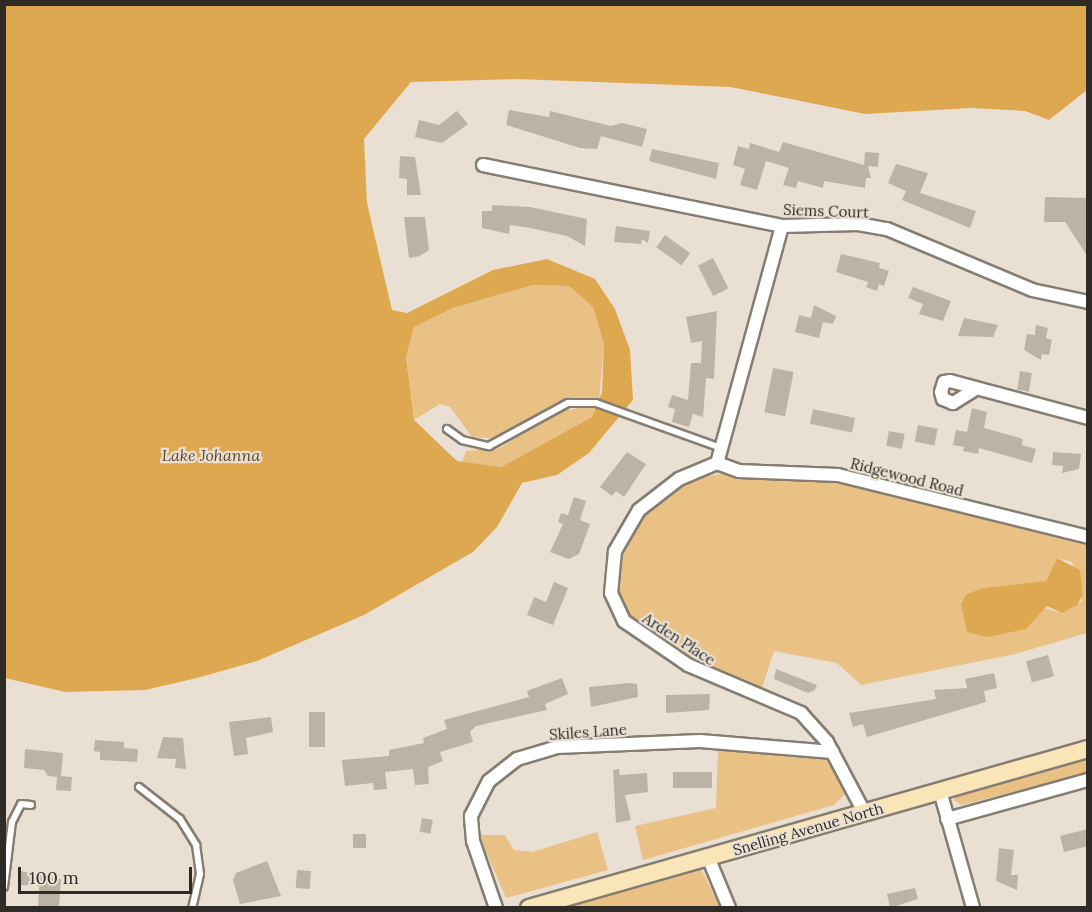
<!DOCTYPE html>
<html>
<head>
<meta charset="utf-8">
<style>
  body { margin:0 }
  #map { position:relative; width:1092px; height:912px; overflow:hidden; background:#e9e0d3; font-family:Lora,serif }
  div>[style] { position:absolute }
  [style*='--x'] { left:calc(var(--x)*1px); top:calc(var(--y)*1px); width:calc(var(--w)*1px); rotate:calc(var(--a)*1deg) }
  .green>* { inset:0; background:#e9c185 }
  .water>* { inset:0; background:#dea850 }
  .building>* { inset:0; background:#bcb3a6; transform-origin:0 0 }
  .roads { filter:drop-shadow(2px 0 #857d71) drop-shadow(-2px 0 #857d71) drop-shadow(0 2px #857d71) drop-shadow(0 -2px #857d71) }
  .lane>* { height:6px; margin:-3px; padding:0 3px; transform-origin:3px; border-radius:3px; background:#fff }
  .street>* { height:12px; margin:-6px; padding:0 6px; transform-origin:6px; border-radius:6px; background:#fff }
  .secondary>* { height:16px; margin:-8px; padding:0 8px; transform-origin:8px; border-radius:8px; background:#fae5b9 }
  span { translate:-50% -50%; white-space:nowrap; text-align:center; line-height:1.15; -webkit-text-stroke:4.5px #e9e0d3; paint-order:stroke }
  .street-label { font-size:15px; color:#2f2c27 }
  .water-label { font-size:16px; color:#604925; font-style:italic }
  .frame { position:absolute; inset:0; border:6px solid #2f2c27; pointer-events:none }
  .scale { position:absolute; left:18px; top:867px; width:174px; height:27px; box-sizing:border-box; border:3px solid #2f2c27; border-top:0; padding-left:8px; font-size:18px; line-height:21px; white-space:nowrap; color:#2f2c27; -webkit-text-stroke:4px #e9e0d3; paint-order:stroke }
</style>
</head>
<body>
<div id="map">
  <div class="green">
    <i style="clip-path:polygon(533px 285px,569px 286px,593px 307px,604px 344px,599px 401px,581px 398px,553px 406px,502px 439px,472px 437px,450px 407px,440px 404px,414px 420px,406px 357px,414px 327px,453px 308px)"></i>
    <i style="clip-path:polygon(596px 406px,592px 417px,501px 467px,462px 462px,466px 451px,500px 448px,558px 411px)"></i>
    <i style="clip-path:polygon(evenodd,720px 474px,845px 483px,1087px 544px,1087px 633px,1015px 654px,861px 685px,837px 663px,774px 651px,762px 688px,731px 680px,646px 629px,631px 617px,616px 589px,623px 548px,645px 513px,688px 480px,720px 474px,1057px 558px,1072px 562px,1082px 601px,1062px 613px,1043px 608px,1026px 629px,982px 588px,1046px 581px,1057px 558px)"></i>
    <i style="clip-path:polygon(718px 749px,823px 756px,846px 788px,845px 794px,834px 805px,643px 860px,635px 826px,716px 808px)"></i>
    <i style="clip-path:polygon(1087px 759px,1087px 773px,961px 805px,954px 800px,957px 795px)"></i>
    <i style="clip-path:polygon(597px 832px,608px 870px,506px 898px,479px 835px,505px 835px,514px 850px,532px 852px)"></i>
    <i style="clip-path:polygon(701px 869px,720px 907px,576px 907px,578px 903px)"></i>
  </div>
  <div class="water">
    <i style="clip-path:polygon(evenodd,5px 5px,1087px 5px,1087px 90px,1049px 120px,1025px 111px,971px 108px,865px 114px,731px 87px,517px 79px,411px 82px,364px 139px,367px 203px,392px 310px,407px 313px,493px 270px,547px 259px,595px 279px,615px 309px,630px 350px,633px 400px,589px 453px,557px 475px,522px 483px,497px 527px,473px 552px,364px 615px,257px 661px,197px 678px,145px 690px,65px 692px,5px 678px,5px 5px,533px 285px,569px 286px,593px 307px,604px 344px,602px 392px,592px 417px,501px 467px,457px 461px,414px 420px,406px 357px,414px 327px,453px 308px,533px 285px)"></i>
    <i style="clip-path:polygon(1057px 558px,1080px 570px,1083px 595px,1077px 605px,1062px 613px,1047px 606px,1026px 629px,987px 637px,967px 632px,961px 604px,966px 595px,982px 588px,1046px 581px)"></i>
  </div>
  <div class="building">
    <i style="clip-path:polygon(509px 110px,549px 117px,550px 111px,611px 126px,622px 123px,647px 129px,642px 147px,601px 136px,597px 149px,580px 148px,506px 125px)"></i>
    <i style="clip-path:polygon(457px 111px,468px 124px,442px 143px,415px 137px,419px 120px,439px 125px)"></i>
    <i style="clip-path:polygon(783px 142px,864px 165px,865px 152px,879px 153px,878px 167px,868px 166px,871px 178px,866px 178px,865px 188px,824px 181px,823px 188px,798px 181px,796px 188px,783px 185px,789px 168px,766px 161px,757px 190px,740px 185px,745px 169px,733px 165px,738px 146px,749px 149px,750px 143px,779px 152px)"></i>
    <i style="clip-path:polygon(652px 149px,719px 163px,716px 179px,649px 161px)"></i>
    <i style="clip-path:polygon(400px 156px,415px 157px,421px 195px,407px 195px,407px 179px,399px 178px)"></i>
    <i style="clip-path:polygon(896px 164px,928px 173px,920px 193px,976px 211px,970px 228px,902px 200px,906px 191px,888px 183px)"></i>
    <i style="clip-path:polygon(1045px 197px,1086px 198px,1088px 257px,1065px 222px,1044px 222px)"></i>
    <i style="clip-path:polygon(492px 205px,530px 207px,587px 219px,585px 246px,567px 236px,530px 228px,510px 225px,509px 234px,482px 228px,482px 211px,492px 211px)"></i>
    <i style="clip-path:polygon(404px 217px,425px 217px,429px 250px,420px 256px,409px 258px)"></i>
    <i style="clip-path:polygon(616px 226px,650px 231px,648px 243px,642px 239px,641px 244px,614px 242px)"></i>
    <i style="left:665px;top:235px;width:31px;height:15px;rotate:36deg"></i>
    <i style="clip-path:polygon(841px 254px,880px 263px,879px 268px,889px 271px,884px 286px,879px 284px,877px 291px,866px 287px,868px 282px,836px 272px)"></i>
    <i style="left:713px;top:258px;width:34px;height:17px;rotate:63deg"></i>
    <i style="clip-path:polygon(913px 287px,951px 301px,943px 321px,919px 314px,923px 304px,908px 298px)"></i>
    <i style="clip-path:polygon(814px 305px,836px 316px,833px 324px,823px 322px,819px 338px,795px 332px,799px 315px,811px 318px)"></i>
    <i style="clip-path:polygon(717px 311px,714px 379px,706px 378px,703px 417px,693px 414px,689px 427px,672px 422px,675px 409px,668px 407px,672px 395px,688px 400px,691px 363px,701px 363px,702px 341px,691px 343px,686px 317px)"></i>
    <i style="clip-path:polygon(964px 318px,998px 325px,993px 337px,958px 336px)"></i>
    <i style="clip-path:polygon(1036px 325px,1048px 328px,1046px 338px,1052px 340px,1049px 355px,1042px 354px,1041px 360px,1024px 350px,1027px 334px,1035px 335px)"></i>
    <i style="left:773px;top:368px;width:21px;height:45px;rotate:11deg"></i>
    <i style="left:1020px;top:371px;width:12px;height:19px;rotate:9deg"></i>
    <i style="clip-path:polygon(972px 408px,987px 412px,984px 428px,1023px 439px,1022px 445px,1036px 449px,1032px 463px,979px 448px,978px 454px,963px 451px,964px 447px,953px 445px,956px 430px,967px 432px)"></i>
    <i style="left:813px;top:409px;width:43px;height:15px;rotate:12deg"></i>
    <i style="left:918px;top:425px;width:20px;height:17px;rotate:11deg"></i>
    <i style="left:889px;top:431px;width:16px;height:15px;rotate:11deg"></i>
    <i style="clip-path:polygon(627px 452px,646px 464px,624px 497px,616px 491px,612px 496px,600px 487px)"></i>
    <i style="clip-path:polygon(1053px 452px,1081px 454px,1079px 469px,1062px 473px,1063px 466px,1052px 465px)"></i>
    <i style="clip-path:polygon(574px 497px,586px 501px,580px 520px,590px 524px,579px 554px,569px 559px,550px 552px,563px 524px,558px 522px,561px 513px,568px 515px)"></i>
    <i style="clip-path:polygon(554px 582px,568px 588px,553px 625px,527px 615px,534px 597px,546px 602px)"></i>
    <i style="left:1048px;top:655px;width:22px;height:23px;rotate:74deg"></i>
    <i style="clip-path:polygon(776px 669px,817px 685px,815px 690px,808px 693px,774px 679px)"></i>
    <i style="clip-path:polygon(994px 673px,997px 688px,984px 691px,986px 702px,867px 737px,863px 724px,853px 727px,849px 713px,936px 699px,934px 690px,967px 688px,965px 679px)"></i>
    <i style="clip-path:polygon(562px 678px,568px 694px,545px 704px,547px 710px,476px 726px,470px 732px,473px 742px,440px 752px,443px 761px,428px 767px,429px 784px,415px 785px,413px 769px,385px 772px,387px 789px,374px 790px,373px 783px,345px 786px,342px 760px,389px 756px,389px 750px,424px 743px,423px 738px,447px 729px,444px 720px,529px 697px,527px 691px)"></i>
    <i style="clip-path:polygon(629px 683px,637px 684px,638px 697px,591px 707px,589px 687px)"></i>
    <i style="clip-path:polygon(710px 694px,709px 710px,666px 713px,666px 695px)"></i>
    <i style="left:309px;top:712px;width:16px;height:35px"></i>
    <i style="clip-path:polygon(271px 717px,273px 732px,246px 738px,248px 754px,234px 756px,229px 722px)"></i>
    <i style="clip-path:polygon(163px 737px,183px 738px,186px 769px,175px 768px,176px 759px,157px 758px)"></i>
    <i style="clip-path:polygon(95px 740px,124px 742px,124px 748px,138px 749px,137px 762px,100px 760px,100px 752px,94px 751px)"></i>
    <i style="clip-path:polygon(25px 749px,63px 753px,61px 776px,72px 777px,71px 791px,56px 790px,57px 777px,48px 776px,44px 770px,24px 768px)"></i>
    <i style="clip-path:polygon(619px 769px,620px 775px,647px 773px,648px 792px,625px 795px,631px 820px,616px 823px,613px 770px)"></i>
    <i style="left:673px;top:772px;width:39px;height:16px"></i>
    <i style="left:422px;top:818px;width:11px;height:14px;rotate:10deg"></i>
    <i style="clip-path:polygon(1088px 829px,1088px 846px,1064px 852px,1060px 836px)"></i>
    <i style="left:353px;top:834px;width:13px;height:14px"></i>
    <i style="clip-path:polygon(999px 848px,1014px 850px,1011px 875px,1018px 875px,1017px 890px,996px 881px)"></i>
    <i style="clip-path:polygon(267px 861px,281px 896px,240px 904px,233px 880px,236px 873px)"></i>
    <i style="left:297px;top:870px;width:14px;height:18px;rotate:4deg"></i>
    <i style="clip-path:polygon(20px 871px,61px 879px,59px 908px,38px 908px,39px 886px,19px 885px)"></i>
    <i style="clip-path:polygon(915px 888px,918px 899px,890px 908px,887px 894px)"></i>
  </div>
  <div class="roads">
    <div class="lane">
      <i style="--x:447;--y:429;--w:19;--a:36"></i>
      <i style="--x:462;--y:440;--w:28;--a:13"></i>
      <i style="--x:489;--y:446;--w:90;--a:-28.6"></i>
      <i style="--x:568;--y:403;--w:28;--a:0"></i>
      <i style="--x:596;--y:403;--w:133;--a:19.8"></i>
      <i style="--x:139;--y:787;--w:52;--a:38"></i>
      <i style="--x:180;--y:819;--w:31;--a:58"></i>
      <i style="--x:196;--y:845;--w:29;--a:82"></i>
      <i style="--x:200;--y:874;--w:35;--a:103"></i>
      <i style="--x:4;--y:887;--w:65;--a:-83"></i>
      <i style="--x:12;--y:822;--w:20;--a:-63"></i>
      <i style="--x:21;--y:804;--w:10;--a:6"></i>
    </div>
    <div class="street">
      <i style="--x:483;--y:165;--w:305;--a:11.5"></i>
      <i style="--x:782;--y:226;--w:76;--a:-1.5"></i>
      <i style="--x:858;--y:224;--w:29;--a:10"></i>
      <i style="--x:887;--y:229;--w:157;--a:22.8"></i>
      <i style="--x:1032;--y:290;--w:57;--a:12.1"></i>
      <i style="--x:782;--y:226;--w:246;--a:105.3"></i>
      <i style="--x:717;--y:463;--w:41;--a:157.2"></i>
      <i style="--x:679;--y:479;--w:51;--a:142.2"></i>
      <i style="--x:639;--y:510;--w:48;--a:120.3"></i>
      <i style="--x:615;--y:551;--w:42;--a:95.4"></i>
      <i style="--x:611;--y:593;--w:31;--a:65"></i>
      <i style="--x:624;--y:621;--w:78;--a:34.5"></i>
      <i style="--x:688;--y:665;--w:123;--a:23"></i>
      <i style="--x:801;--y:713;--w:39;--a:48"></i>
      <i style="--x:827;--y:742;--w:79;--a:62.1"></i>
      <i style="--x:974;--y:390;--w:25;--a:148"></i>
      <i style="--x:953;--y:403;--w:11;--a:-158"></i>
      <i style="--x:943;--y:399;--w:7;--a:-106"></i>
      <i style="--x:941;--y:392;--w:10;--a:-73"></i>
      <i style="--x:944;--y:382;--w:6;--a:-9"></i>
      <i style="--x:950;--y:381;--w:143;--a:15"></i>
      <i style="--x:717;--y:463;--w:23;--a:20"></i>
      <i style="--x:739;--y:471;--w:99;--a:2.3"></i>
      <i style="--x:838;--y:475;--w:258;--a:13.9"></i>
      <i style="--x:940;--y:791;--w:122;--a:74.2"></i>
      <i style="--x:947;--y:819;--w:146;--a:-15.5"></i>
      <i style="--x:708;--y:857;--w:55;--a:67.6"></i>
      <i style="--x:496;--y:908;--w:71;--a:-108.9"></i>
      <i style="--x:473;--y:841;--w:25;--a:-95"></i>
      <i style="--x:471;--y:816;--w:39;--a:-63"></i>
      <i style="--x:489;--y:781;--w:36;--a:-38"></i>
      <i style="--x:517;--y:759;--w:42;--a:-16.7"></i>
      <i style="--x:557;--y:747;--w:143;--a:-2.4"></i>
      <i style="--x:700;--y:741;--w:133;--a:4.7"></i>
    </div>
    <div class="secondary">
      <i style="--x:529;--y:908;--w:581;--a:-15.88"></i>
    </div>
  </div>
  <div class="street-label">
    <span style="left:826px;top:211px;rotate:2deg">Siems Court</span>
    <span style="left:907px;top:477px;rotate:14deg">Ridgewood Road</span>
    <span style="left:679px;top:639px;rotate:33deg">Arden Place</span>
    <span style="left:588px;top:732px;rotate:-4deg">Skiles Lane</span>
    <span style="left:808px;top:829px;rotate:-16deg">Snelling Avenue North</span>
  </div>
  <div class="water-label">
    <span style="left:211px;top:455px">Lake Johanna</span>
  </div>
  <div class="frame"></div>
  <div class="scale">100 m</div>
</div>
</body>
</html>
